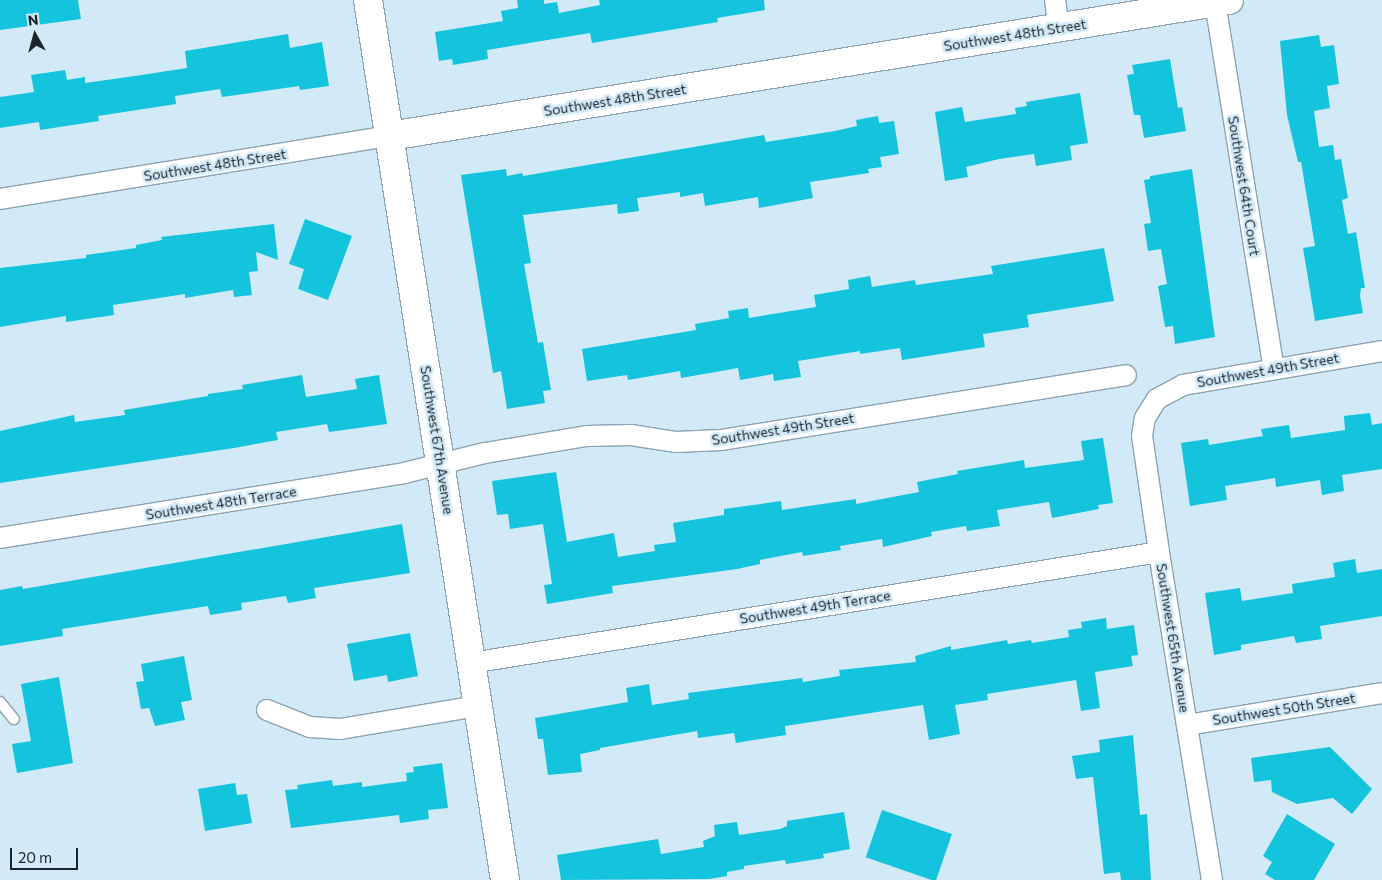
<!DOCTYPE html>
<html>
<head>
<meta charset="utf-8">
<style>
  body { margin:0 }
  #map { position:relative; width:1382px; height:880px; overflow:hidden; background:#d2e9f8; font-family:Commissioner,sans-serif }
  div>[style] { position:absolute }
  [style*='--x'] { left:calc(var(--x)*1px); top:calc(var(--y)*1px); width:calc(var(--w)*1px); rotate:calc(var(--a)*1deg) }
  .building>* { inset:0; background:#14c4dc; transform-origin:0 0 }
  .roads { filter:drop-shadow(1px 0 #8da3b1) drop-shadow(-1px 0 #8da3b1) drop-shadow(0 1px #8da3b1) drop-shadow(0 -1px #8da3b1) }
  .lane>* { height:10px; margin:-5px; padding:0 5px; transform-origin:5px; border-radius:5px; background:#fff }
  .street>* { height:20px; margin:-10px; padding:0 10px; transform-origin:10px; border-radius:10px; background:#fff }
  .secondary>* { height:28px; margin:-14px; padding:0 14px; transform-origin:14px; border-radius:14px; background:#fff }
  span { translate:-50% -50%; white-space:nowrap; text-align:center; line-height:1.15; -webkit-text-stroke:5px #d2e9f8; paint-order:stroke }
  .street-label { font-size:14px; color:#1c252a }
  .north { position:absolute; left:10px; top:10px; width:50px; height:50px; -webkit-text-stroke:4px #d2e9f8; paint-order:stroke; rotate:353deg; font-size:14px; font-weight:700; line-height:20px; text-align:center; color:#1c252a }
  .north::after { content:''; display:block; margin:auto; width:18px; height:22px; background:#1c252a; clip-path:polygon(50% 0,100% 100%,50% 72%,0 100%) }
  .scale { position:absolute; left:10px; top:848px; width:68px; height:22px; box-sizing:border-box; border:2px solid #1c252a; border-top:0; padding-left:6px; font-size:15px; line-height:18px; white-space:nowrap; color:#1c252a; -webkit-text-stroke:4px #d2e9f8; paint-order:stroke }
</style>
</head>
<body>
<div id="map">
  <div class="building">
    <i style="clip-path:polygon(0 0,78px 0,81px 19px,0 30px)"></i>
    <i style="clip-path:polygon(517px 0,544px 0,544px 4px,557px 2px,559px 13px,600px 5px,599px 0,764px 0,765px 10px,717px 18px,718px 22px,592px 43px,590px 33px,487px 50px,488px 59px,453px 65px,452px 59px,439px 61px,435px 32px,503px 21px,501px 11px,518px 8px)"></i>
    <i style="clip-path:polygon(288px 34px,290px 48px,322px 42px,329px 86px,300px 90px,299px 86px,222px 97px,220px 89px,175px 96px,176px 104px,98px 116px,99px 121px,40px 130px,39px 122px,0 128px,0 97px,34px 92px,31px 75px,65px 70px,67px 80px,85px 77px,85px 83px,135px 76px,187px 68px,185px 51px)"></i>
    <i style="clip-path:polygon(1319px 35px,1321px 47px,1334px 45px,1339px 84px,1327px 86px,1330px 108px,1314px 111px,1319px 147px,1333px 145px,1335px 160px,1341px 159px,1348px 198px,1342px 200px,1348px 234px,1356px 232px,1365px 288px,1361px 288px,1360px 296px,1363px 313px,1315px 321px,1303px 248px,1315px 246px,1301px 162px,1298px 162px,1287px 115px,1280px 41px)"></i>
    <i style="clip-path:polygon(1170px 59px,1178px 108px,1182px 107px,1186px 131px,1144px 138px,1140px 115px,1134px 115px,1127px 75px,1134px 74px,1132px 65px)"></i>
    <i style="clip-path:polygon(1080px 93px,1088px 143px,1070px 146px,1072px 160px,1036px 166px,1034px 154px,999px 159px,966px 167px,968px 177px,945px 181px,935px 112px,962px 107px,965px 122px,1016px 114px,1015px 108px,1027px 106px,1026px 102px)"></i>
    <i style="clip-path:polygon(878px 116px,879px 123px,894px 121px,899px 154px,880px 157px,882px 167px,868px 169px,869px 173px,810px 182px,813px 198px,759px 208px,758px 197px,705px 206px,703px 193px,680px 197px,680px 192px,637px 198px,639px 211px,618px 214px,617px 204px,523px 215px,531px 263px,524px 264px,538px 343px,543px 342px,551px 390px,543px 391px,545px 403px,507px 409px,501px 371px,493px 373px,461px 175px,506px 169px,507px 176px,522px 173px,523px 176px,764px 135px,766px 142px,835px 131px,857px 126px,856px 120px)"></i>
    <i style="clip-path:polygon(1192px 169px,1215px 337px,1175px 344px,1173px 326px,1165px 327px,1158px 286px,1167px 284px,1161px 249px,1148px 251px,1144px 224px,1151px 223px,1144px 180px,1150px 179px,1150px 176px)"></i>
    <i style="clip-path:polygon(305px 219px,352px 236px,328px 300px,298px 289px,304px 269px,289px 264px)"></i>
    <i style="clip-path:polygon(274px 224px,278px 260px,256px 252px,258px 271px,249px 272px,252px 295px,234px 297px,233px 290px,185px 298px,185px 294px,113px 305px,114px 315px,66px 322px,66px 316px,0 327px,0 268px,86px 258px,86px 255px,136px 248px,136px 245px,162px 240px,161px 237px)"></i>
    <i style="clip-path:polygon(1104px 248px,1114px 301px,1027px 315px,1029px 327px,983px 334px,985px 347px,902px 360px,900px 348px,860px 354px,860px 351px,798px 361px,801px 377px,774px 381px,773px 374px,740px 380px,738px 368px,681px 378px,680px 371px,628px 380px,627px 375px,587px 381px,582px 349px,696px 330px,695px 324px,729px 318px,728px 311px,748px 308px,749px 318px,816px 307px,814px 295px,849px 289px,848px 280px,870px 276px,872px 287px,915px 280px,916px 285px,993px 274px,991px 266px)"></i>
    <i style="clip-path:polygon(302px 375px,306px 397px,357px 389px,355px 379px,379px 375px,387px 424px,329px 432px,327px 424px,276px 432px,278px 440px,234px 448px,0 483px,0 431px,74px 415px,75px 422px,125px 415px,124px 410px,208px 396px,208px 394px,243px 389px,242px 385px)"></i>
    <i style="clip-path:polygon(1370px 413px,1372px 425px,1382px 423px,1382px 469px,1342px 475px,1344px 491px,1322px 495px,1320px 480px,1276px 487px,1275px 478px,1225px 486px,1227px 500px,1190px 506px,1181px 443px,1208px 439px,1209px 445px,1263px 436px,1261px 429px,1289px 425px,1291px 438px,1345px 430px,1344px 416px)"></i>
    <i style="clip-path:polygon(1103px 438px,1113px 503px,1098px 505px,1099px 509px,1052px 518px,1049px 502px,997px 510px,1000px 526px,967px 531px,966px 526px,931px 532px,932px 536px,883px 547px,882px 539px,840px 546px,841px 550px,803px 556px,802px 552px,760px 560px,760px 564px,737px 569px,612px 586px,613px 593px,547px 604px,544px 585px,552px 584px,543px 524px,510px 529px,508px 514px,497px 515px,492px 481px,556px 472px,567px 542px,614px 533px,618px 557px,655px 551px,654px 545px,676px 542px,673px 523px,724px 515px,724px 509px,781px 501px,782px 510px,856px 499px,856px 504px,919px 492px,917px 482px,958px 474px,957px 471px,1024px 460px,1025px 468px,1084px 460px,1081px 441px)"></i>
    <i style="clip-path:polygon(402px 524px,410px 573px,314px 588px,316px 598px,288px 603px,286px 596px,241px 603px,242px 610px,210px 615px,208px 606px,62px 629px,63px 636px,0 646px,0 590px,22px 586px,23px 589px)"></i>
    <i style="clip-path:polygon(1355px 559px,1357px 573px,1382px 569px,1382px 616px,1320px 626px,1322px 639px,1296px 643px,1294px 636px,1241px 645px,1241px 650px,1214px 655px,1205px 593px,1240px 588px,1242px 601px,1293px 593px,1292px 584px,1335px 577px,1333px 563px)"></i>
    <i style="clip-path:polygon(1106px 618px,1107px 629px,1134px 625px,1138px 655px,1131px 656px,1133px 666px,1095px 672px,1100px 708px,1081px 711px,1076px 680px,987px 694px,988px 700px,955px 705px,960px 734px,929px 740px,923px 705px,785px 726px,786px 735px,747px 741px,736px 743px,734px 733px,698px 738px,697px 731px,600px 748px,600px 750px,580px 754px,582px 772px,548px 775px,543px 739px,538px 739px,535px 718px,628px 702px,626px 688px,649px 684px,652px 705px,689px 699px,688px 693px,802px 678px,803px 682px,840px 676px,839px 670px,916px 662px,915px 656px,951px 646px,951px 650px,1007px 640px,1008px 644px,1031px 640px,1032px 643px,1069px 637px,1068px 630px,1082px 628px,1081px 622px)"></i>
    <i style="clip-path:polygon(410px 633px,418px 676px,388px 682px,387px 675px,354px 681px,347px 644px)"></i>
    <i style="clip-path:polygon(184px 656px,192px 700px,181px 702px,185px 720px,155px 726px,149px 708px,141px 709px,136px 682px,144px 681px,141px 664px)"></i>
    <i style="clip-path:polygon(59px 677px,73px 763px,17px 773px,12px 744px,31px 741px,21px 684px)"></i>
    <i style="clip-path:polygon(1133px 735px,1140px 815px,1147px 814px,1151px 880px,1121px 880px,1120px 872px,1104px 874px,1093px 777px,1076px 779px,1072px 756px,1100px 752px,1099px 740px)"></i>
    <i style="clip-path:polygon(1330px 747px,1372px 789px,1352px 814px,1333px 798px,1297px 804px,1272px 792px,1271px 780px,1254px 782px,1251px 758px)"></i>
    <i style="clip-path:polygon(442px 763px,448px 808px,428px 810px,429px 819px,400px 823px,399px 815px,291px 828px,285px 790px,298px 789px,297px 785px,332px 780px,333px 786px,362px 782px,362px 787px,407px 781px,406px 773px,414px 772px,413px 767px)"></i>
    <i style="clip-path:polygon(235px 783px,237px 795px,247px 794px,252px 823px,205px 831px,198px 789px)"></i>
    <i style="left:882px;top:810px;width:74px;height:50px;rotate:19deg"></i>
    <i style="clip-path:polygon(844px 812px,850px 849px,823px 854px,824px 858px,786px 864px,785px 860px,744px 866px,744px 869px,727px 872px,727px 876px,709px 879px,561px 880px,557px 855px,658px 839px,661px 854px,704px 847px,703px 841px,715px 836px,714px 825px,737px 822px,739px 835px,780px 829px,787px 826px,787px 821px)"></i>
    <i style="clip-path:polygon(1287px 814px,1335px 844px,1314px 880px,1275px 880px,1265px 874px,1272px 862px,1263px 856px)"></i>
  </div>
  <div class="roads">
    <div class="lane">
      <i style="--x:0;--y:702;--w:22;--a:51"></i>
    </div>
    <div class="street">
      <i style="--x:1055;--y:0;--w:28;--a:82"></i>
      <i style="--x:1215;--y:2;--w:372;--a:80.9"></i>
      <i style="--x:0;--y:199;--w:395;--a:-9.2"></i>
      <i style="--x:0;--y:538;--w:409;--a:-9.1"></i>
      <i style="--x:404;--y:473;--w:83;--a:-13.9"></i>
      <i style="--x:485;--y:453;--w:103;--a:-9.5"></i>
      <i style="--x:587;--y:436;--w:44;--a:-1.3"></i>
      <i style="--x:631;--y:435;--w:46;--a:8.8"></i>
      <i style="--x:676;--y:442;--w:45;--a:-2.5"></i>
      <i style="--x:721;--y:440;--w:410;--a:-9.1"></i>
      <i style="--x:471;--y:663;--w:697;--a:-9.16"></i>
      <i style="--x:267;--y:710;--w:46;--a:21.6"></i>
      <i style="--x:310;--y:727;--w:30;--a:4"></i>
      <i style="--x:340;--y:729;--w:140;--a:-9.5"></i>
      <i style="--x:1187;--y:725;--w:198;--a:-9.3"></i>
      <i style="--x:1212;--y:880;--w:332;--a:-99.2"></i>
      <i style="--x:1159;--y:552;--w:117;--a:-98.3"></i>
      <i style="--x:1142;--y:436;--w:18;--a:-81"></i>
      <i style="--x:1145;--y:418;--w:22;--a:-58"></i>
      <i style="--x:1157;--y:399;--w:30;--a:-28"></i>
      <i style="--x:1183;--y:385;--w:202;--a:-9.7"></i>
    </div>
    <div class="secondary">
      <i style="--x:368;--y:0;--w:891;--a:81.15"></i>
      <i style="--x:390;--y:136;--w:850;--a:-9.21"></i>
    </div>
  </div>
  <div class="street-label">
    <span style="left:1015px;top:35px;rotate:-9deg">Southwest 48th Street</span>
    <span style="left:615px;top:100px;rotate:-9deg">Southwest 48th Street</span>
    <span style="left:215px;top:165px;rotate:-9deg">Southwest 48th Street</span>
    <span style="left:1244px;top:186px;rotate:81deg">Southwest 64th Court</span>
    <span style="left:1268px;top:370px;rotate:-10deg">Southwest 49th Street</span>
    <span style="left:783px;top:429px;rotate:-9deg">Southwest 49th Street</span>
    <span style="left:437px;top:440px;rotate:81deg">Southwest 67th Avenue</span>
    <span style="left:221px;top:503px;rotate:-9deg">Southwest 48th Terrace</span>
    <span style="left:815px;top:607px;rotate:-9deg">Southwest 49th Terrace</span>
    <span style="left:1173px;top:638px;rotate:81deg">Southwest 65th Avenue</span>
    <span style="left:1284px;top:709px;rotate:-9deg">Southwest 50th Street</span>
  </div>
  <div class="north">N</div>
  <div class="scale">20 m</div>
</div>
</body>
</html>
